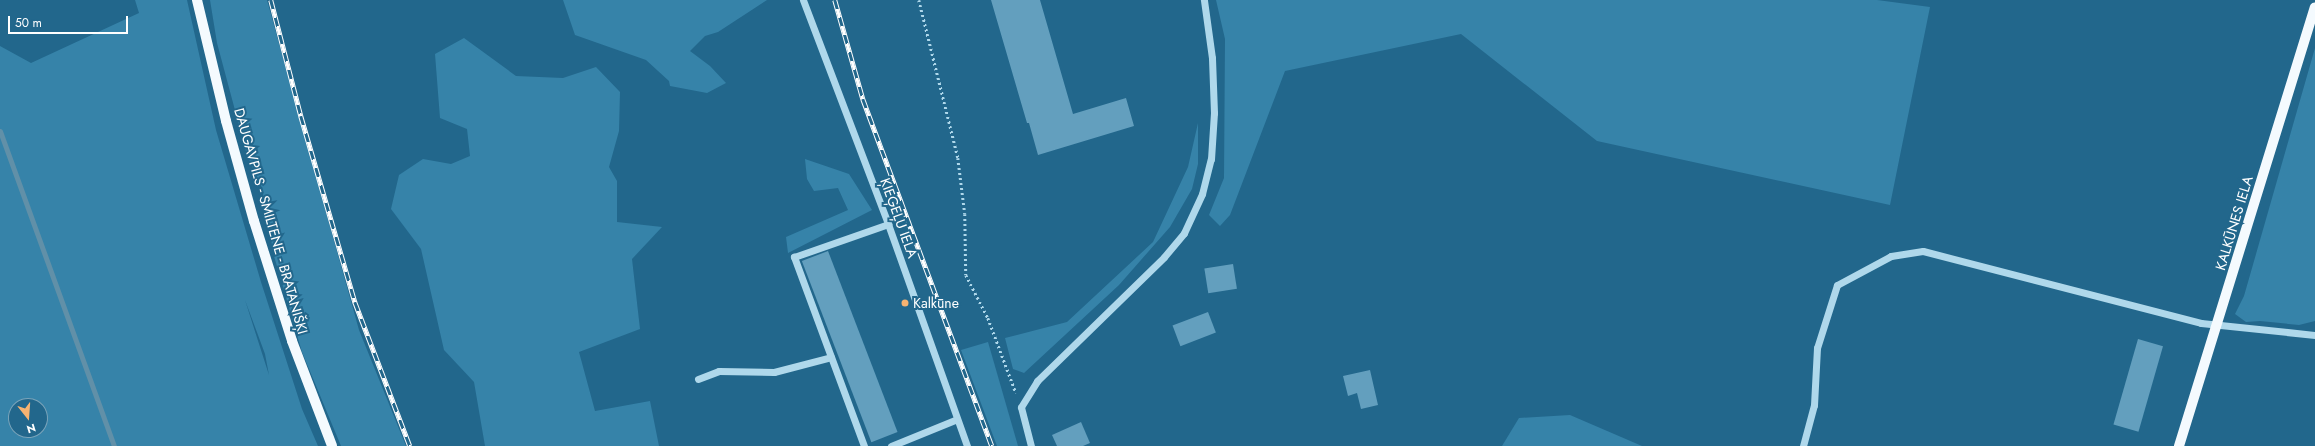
<!DOCTYPE html>
<html>
<head>
<meta charset="utf-8">
<style>
  body { margin:0 }
  #map { position:relative; width:2315px; height:446px; overflow:hidden; background:#22678c; font-family:Jost,sans-serif }
  div>[style] { position:absolute }
  [style*='--x'] { left:calc(var(--x)*1px); top:calc(var(--y)*1px); width:calc(var(--w)*1px); rotate:calc(var(--a)*1deg) }
  .green>* { inset:0; background:#3683a9 }
  .stream>* { height:5px; margin:-2.5px; padding:0 2.5px; transform-origin:2.5px; border-radius:2.5px; background:#6190a8 }
  .building>* { inset:0; background:#639fbe; transform-origin:0 0 }
  .path>* { height:2.5px; margin-top:-1.25px; transform-origin:0; background:repeating-linear-gradient(90deg,#afd8eb 0 2px,transparent 0 5px) }
  .minor>* { height:7px; margin:-3.5px; padding:0 3.5px; transform-origin:3.5px; border-radius:3.5px; background:#afd8eb }
  .major>* { height:10px; margin:-5px; padding:0 5px; transform-origin:5px; border-radius:5px; background:#f4fafe }
  .rail>* { height:4.5px; margin-top:-2.25px; transform-origin:0; background:repeating-linear-gradient(90deg,#22678c 0 9px,#fff 0 18px); box-sizing:border-box; border-block:1px solid #fff }
  .dots>* { width:11px; height:11px; translate:-50% -50%; box-sizing:border-box; border:2px solid #22678c; border-radius:50% }
  span { translate:-50% -50%; white-space:nowrap; text-align:center; line-height:1.15; -webkit-text-stroke:4px #22678c; paint-order:stroke }
  .street-label { font-size:14px; color:#fff }
  .poi-label { font-size:14px; color:#fff }
  .left { translate:0 -50%; text-align:left }
  .north { position:absolute; left:8px; top:398px; width:40px; height:40px; box-sizing:border-box; background:#22678c; border:1px solid #7aa4ba; border-radius:50%; rotate:163deg; font-size:11px; font-weight:700; line-height:16px; text-align:center; color:#fff }
  .north::after { content:''; display:block; margin:auto; width:14px; height:18px; background:#f7b371; clip-path:polygon(50% 0,100% 100%,50% 72%,0 100%) }
  .scale { position:absolute; left:8px; top:16px; width:120px; height:18px; box-sizing:border-box; border:2px solid #fff; border-top:0; padding-left:5px; font-size:12px; line-height:14px; white-space:nowrap; color:#fff; -webkit-text-stroke:3px #22678c; paint-order:stroke }
</style>
</head>
<body>
<div id="map">
  <div class="green">
    <i style="clip-path:polygon(evenodd,135px 0,187px 0,216px 130px,261px 282px,302px 409px,318px 446px,0 446px,0 46px,31px 63px,139px 13px,135px 0,245px 300px,265px 354px,269px 375px,245px 300px,135px 0,16px 406px,40px 406px,40px 430px,16px 430px,16px 406px)"></i>
    <i style="clip-path:polygon(210px 0,267px 0,359px 330px,406px 446px,341px 446px,302px 352px,274px 256px,262px 188px,247px 155px,217px 43px)"></i>
    <i style="clip-path:polygon(563px 0,767px 0,718px 32px,705px 36px,690px 51px,710px 66px,726px 83px,707px 93px,670px 86px,669px 81px,646px 60px,575px 35px)"></i>
    <i style="clip-path:polygon(1216px 0,1877px 0,1930px 7px,1890px 205px,1597px 141px,1461px 34px,1285px 71px,1230px 215px,1220px 226px,1209px 215px,1224px 178px,1225px 39px)"></i>
    <i style="clip-path:polygon(464px 38px,516px 76px,563px 78px,596px 67px,620px 92px,619px 131px,609px 167px,617px 181px,617px 222px,662px 227px,632px 259px,640px 329px,579px 352px,595px 411px,650px 401px,659px 446px,485px 446px,474px 382px,444px 350px,421px 249px,391px 209px,399px 175px,423px 159px,451px 164px,470px 156px,467px 129px,440px 118px,435px 54px)"></i>
    <i style="clip-path:polygon(2315px 48px,2315px 321px,2299px 325px,2260px 321px,2246px 322px,2235px 314px,2244px 296px)"></i>
    <i style="clip-path:polygon(1198px 123px,1198px 164px,1192px 189px,1170px 227px,1119px 285px,1024px 373px,1013px 369px,1005px 338px,1067px 322px,1153px 242px,1188px 167px)"></i>
    <i style="clip-path:polygon(805px 159px,849px 174px,872px 210px,788px 253px,786px 237px,848px 210px,838px 188px,814px 191px,807px 179px)"></i>
    <i style="clip-path:polygon(988px 342px,1018px 446px,997px 446px,961px 350px)"></i>
    <i style="clip-path:polygon(1570px 415px,1642px 446px,1502px 446px,1519px 418px)"></i>
  </div>
  <div class="stream">
    <i style="--x:0;--y:131;--w:335;--a:70.1"></i>
  </div>
  <div class="building">
    <i style="clip-path:polygon(991px 0,1040px 0,1073px 114px,1126px 98px,1134px 126px,1038px 155px,1029px 123px,1027px 123px)"></i>
    <i style="left:828px;top:251px;width:194px;height:28px;rotate:69deg"></i>
    <i style="left:1233px;top:264px;width:25px;height:29px;rotate:81deg"></i>
    <i style="left:1208px;top:312px;width:22px;height:38px;rotate:69deg"></i>
    <i style="left:2138px;top:339px;width:26px;height:89px;rotate:16deg"></i>
    <i style="clip-path:polygon(1370px 370px,1378px 405px,1361px 409px,1357px 393px,1348px 396px,1343px 376px)"></i>
    <i style="clip-path:polygon(1081px 422px,1090px 443px,1083px 446px,1057px 446px,1052px 435px)"></i>
  </div>
  <div class="path">
    <i style="--x:919;--y:0;--w:163;--a:76.1"></i>
    <i style="--x:958;--y:158;--w:56;--a:82.9"></i>
    <i style="--x:965;--y:214;--w:61;--a:89.1"></i>
    <i style="--x:966;--y:275;--w:48;--a:62.9"></i>
    <i style="--x:988;--y:318;--w:80;--a:69.5"></i>
  </div>
  <div class="minor">
    <i style="--x:803;--y:0;--w:240;--a:69.2"></i>
    <i style="--x:888;--y:224;--w:236;--a:70.4"></i>
    <i style="--x:698;--y:379;--w:22;--a:-21"></i>
    <i style="--x:719;--y:371;--w:55;--a:1"></i>
    <i style="--x:774;--y:372;--w:59;--a:-14.7"></i>
    <i style="--x:864;--y:446;--w:202;--a:-110.3"></i>
    <i style="--x:794;--y:257;--w:100;--a:-19.3"></i>
    <i style="--x:891;--y:446;--w:71;--a:-22.2"></i>
    <i style="--x:1031;--y:446;--w:40;--a:-104.4"></i>
    <i style="--x:1021;--y:407;--w:31;--a:-58"></i>
    <i style="--x:1037;--y:381;--w:177;--a:-44.3"></i>
    <i style="--x:1164;--y:257;--w:31;--a:-50"></i>
    <i style="--x:1184;--y:233;--w:43;--a:-65.2"></i>
    <i style="--x:1202;--y:194;--w:36;--a:-76"></i>
    <i style="--x:1211;--y:159;--w:46;--a:-86.3"></i>
    <i style="--x:1214;--y:113;--w:55;--a:-92.1"></i>
    <i style="--x:1212;--y:58;--w:59;--a:-97.9"></i>
    <i style="--x:1803;--y:446;--w:42;--a:-75"></i>
    <i style="--x:1814;--y:405;--w:57;--a:-87"></i>
    <i style="--x:1817;--y:348;--w:66;--a:-72.4"></i>
    <i style="--x:1837;--y:285;--w:61;--a:-28.2"></i>
    <i style="--x:1891;--y:256;--w:32;--a:-9"></i>
    <i style="--x:1923;--y:251;--w:287;--a:14.5"></i>
    <i style="--x:2201;--y:323;--w:115;--a:6"></i>
  </div>
  <div class="major">
    <i style="--x:197;--y:0;--w:124;--a:76.5"></i>
    <i style="--x:226;--y:121;--w:104;--a:74.4"></i>
    <i style="--x:254;--y:221;--w:126;--a:72.4"></i>
    <i style="--x:292;--y:341;--w:112;--a:69.1"></i>
    <i style="--x:2179;--y:446;--w:459;--a:-72.8"></i>
  </div>
  <div class="rail">
    <i style="--x:271;--y:0;--w:120;--a:75.5"></i>
    <i style="--x:301;--y:116;--w:194;--a:73.8"></i>
    <i style="--x:355;--y:302;--w:154;--a:69.1"></i>
    <i style="--x:835;--y:0;--w:103;--a:74.2"></i>
    <i style="--x:863;--y:99;--w:370;--a:69.6"></i>
  </div>
  <div class="dots">
    <i style="left:905px;top:303px;background:#f7b371"></i>
  </div>
  <div class="street-label">
    <span style="left:899px;top:218px;rotate:70deg">ĶIEĢEĻU IELA</span>
    <span style="left:271px;top:221px;rotate:74deg">DAUGAVPILS - SMILTENE - BRATANIŠĶI</span>
    <span style="left:2234px;top:223px;rotate:-73deg">KALKŪNES IELA</span>
  </div>
  <div class="poi-label">
    <span class="left" style="left:913px;top:303px">Kalkūne</span>
  </div>
  <div class="north">N</div>
  <div class="scale">50 m</div>
</div>
</body>
</html>
